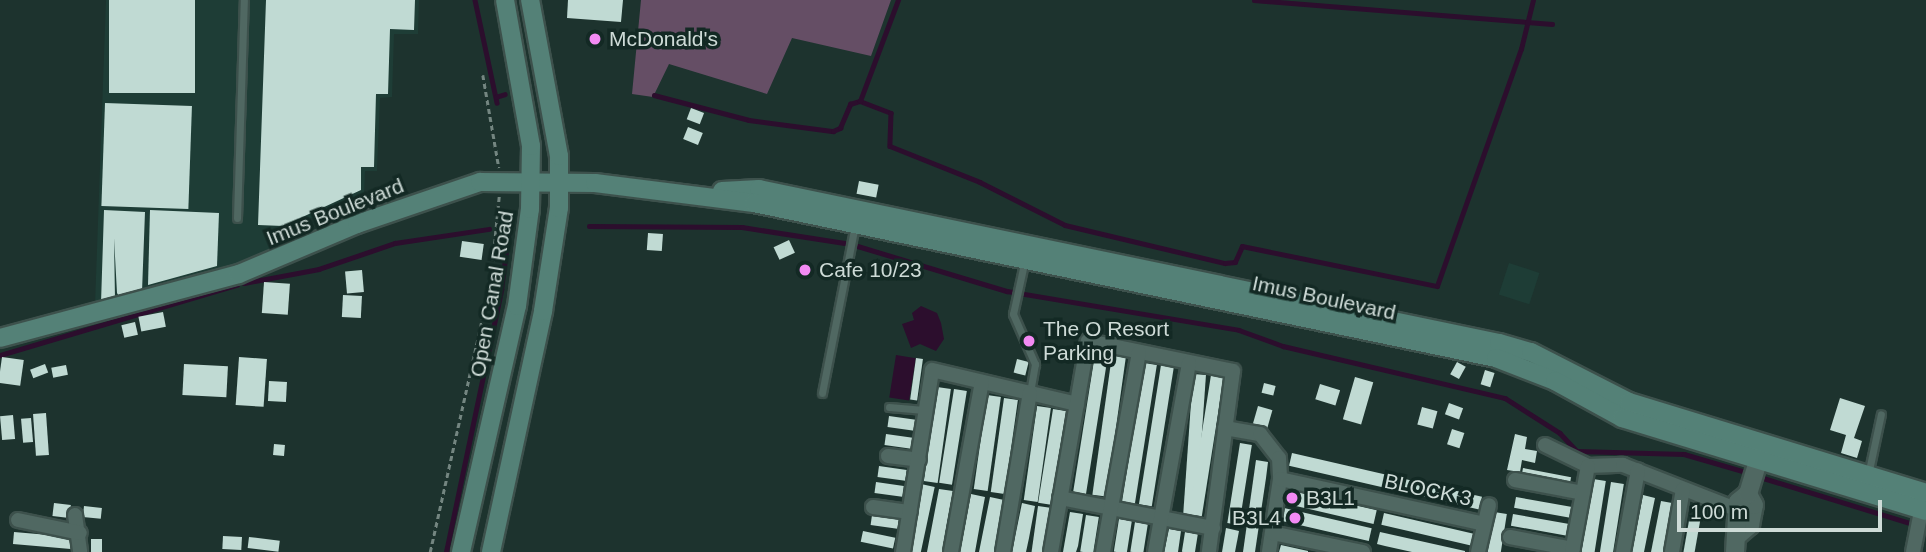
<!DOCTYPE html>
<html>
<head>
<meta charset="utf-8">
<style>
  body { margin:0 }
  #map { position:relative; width:1926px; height:552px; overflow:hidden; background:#1d332e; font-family:Arial,sans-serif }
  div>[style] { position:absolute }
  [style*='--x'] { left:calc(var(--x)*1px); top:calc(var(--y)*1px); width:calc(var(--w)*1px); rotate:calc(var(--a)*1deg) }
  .built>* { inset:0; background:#1e3d36; transform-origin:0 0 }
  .green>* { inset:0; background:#654e65 }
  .water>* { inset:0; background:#2c0e2d; transform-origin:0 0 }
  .stream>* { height:4.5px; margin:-2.25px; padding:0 2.25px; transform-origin:2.25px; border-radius:2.25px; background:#2c0e2d }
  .building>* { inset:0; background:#c0dad3; transform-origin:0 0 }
  .path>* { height:2.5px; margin-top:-1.25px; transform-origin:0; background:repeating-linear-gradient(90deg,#748681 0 5px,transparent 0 8.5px) }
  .roads { filter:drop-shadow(2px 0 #3d514c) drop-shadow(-2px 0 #3d514c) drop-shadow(0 2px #3d514c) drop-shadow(0 -2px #3d514c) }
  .service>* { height:7px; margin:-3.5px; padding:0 3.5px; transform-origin:3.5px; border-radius:3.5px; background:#506862 }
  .minor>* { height:14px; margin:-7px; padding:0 7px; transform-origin:7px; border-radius:7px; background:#506862 }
  .tertiary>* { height:18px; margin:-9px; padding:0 9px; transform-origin:9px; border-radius:9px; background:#506862 }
  .secondary>* { height:18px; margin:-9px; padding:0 9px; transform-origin:9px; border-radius:9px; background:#548177 }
  .dots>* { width:19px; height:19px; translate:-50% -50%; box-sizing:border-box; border:4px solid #132924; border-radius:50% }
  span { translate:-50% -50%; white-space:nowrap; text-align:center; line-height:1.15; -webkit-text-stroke:7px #132924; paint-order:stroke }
  .poi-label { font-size:21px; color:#cedbd7 }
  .left { translate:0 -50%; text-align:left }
  .right { translate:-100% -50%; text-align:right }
  .street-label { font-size:21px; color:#cedbd7 }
  .scale { position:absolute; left:1677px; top:500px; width:205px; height:32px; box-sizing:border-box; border:4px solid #cedbd7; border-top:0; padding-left:9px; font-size:21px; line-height:24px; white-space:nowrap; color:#cedbd7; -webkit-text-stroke:5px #132924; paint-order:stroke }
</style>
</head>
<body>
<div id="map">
  <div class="built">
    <i style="clip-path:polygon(106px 0,419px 0,418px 34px,394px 34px,392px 97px,380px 98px,377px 171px,365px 171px,364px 195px,289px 228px,278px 251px,95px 305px)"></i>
    <i style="left:1509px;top:263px;width:32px;height:33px;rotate:18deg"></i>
  </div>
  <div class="green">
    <i style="clip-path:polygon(641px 0,891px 0,871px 56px,792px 38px,767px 94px,669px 64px,653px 97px,632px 94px)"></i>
  </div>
  <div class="water">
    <i style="clip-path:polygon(921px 306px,937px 313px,941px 323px,944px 339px,936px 351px,920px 344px,911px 348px,902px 324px,914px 320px,912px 313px)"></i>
    <i style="left:896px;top:355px;width:20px;height:43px;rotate:9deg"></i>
  </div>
  <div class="stream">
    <i style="--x:475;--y:0;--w:105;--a:77.9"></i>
    <i style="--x:1254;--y:0;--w:299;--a:4.6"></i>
    <i style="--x:654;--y:95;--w:98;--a:14.7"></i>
    <i style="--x:749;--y:120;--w:85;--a:7.5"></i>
    <i style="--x:833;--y:131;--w:8;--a:-23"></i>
    <i style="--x:840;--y:128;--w:26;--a:-67"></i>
    <i style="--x:850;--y:104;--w:10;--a:-17"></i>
    <i style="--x:860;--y:101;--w:33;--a:21"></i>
    <i style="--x:891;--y:113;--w:33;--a:92"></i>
    <i style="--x:890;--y:146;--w:97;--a:21.8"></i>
    <i style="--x:980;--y:182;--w:95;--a:26.8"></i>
    <i style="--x:1065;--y:225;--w:164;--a:13.4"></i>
    <i style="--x:1225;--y:263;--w:10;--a:-6"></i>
    <i style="--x:1235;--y:262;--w:17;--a:-66"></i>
    <i style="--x:1242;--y:246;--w:199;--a:11.6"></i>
    <i style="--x:1437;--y:286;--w:251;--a:-70.5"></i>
    <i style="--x:1521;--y:49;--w:50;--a:-76.2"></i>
    <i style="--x:496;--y:97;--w:9;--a:-18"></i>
    <i style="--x:860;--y:101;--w:108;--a:-69.4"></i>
    <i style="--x:589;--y:226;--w:153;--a:0.4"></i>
    <i style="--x:742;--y:227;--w:110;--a:8.9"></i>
    <i style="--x:851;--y:244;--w:163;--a:16.8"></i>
    <i style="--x:1007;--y:291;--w:235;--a:9.5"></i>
    <i style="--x:1239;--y:330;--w:47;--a:20"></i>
    <i style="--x:1283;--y:346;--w:228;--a:13.2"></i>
    <i style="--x:1505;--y:398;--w:65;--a:32.5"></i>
    <i style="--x:1560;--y:433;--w:25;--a:47"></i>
    <i style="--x:1577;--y:451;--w:107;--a:1.6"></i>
    <i style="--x:1684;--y:454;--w:68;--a:16.3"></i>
    <i style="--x:244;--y:283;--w:76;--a:-10.6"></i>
    <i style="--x:319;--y:269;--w:80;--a:-18.9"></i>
    <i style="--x:395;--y:243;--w:95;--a:-8.5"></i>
    <i style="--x:0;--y:355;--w:247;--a:-16.5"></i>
    <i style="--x:1757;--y:476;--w:177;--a:17.1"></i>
    <i style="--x:446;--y:552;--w:268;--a:-78.1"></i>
    <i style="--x:501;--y:290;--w:63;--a:-82.6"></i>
    <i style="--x:509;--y:228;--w:7;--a:180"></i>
  </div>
  <div class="building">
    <i style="left:109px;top:0;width:86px;height:93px"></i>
    <i style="clip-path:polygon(266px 0,415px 0,414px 30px,390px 29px,388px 94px,376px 94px,374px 167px,361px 167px,361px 190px,283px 226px,258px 225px)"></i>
    <i style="clip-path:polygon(568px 0,623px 0,621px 22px,567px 18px)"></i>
    <i style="left:105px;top:103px;width:87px;height:103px;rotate:2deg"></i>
    <i style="left:691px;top:108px;width:14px;height:12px;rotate:21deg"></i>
    <i style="left:688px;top:127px;width:16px;height:13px;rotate:22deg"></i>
    <i style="left:859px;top:181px;width:20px;height:13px;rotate:11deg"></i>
    <i style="clip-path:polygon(104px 210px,145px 212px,142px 292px,120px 298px,117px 293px,114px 238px,115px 299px,101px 303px)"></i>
    <i style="clip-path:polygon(150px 210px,219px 213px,217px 266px,148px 285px)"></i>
    <i style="left:648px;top:233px;width:15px;height:17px;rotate:4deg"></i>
    <i style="left:789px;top:240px;width:14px;height:17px;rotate:65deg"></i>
    <i style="left:462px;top:241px;width:22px;height:16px;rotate:8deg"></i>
    <i style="left:362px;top:270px;width:22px;height:17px;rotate:85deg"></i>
    <i style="left:264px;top:282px;width:26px;height:31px;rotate:4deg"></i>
    <i style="left:343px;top:295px;width:19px;height:22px;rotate:3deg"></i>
    <i style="left:163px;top:312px;width:15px;height:25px;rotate:79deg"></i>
    <i style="left:135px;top:322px;width:13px;height:14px;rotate:77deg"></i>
    <i style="left:1095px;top:354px;width:13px;height:141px;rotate:9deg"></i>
    <i style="left:1112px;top:355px;width:14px;height:141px;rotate:8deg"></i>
    <i style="left:2px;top:357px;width:22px;height:26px;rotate:8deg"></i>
    <i style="left:239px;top:357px;width:28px;height:48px;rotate:4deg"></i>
    <i style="left:916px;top:358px;width:7px;height:42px;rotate:8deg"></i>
    <i style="left:1017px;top:359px;width:12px;height:14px;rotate:14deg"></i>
    <i style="left:1457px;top:362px;width:10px;height:14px;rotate:29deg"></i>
    <i style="left:1144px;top:363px;width:13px;height:141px;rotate:9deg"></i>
    <i style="left:45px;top:364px;width:9px;height:16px;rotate:69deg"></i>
    <i style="left:184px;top:364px;width:44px;height:31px;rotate:3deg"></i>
    <i style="left:66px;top:365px;width:10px;height:15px;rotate:79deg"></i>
    <i style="left:1161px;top:365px;width:13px;height:141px;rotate:9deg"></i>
    <i style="left:1485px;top:370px;width:10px;height:15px;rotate:17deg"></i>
    <i style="left:1193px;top:374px;width:13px;height:141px;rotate:4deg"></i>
    <i style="left:1211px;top:375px;width:13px;height:141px;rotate:9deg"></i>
    <i style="left:1355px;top:377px;width:19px;height:44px;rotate:16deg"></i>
    <i style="left:269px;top:381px;width:18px;height:20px;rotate:3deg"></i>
    <i style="left:1264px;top:383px;width:12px;height:10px;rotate:14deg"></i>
    <i style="left:1320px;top:384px;width:21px;height:16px;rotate:17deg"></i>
    <i style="left:937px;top:387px;width:14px;height:95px;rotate:8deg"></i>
    <i style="left:954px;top:389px;width:13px;height:95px;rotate:9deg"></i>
    <i style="left:987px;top:395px;width:14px;height:95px;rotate:8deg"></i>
    <i style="left:1004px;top:398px;width:14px;height:95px;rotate:8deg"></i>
    <i style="clip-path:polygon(1840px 398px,1865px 406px,1854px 438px,1862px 441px,1857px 458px,1841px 453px,1846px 435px,1830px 430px)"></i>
    <i style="left:1449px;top:403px;width:15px;height:12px;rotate:20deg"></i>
    <i style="left:1037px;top:406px;width:14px;height:95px;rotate:8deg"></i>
    <i style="left:1258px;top:406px;width:15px;height:19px;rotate:16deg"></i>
    <i style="left:1422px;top:407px;width:16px;height:18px;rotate:15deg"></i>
    <i style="left:1053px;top:409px;width:13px;height:95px;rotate:9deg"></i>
    <i style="left:46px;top:413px;width:42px;height:13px;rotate:86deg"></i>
    <i style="left:13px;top:415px;width:24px;height:13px;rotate:85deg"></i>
    <i style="left:889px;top:416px;width:27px;height:11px;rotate:8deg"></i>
    <i style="left:31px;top:418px;width:24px;height:10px;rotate:85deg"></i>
    <i style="left:1452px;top:429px;width:13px;height:16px;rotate:18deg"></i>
    <i style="left:886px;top:434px;width:27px;height:11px;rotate:8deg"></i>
    <i style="clip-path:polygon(1515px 434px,1527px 437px,1525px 449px,1537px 451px,1535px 463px,1522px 460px,1520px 472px,1507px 470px)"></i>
    <i style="left:1240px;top:443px;width:12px;height:81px;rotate:9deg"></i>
    <i style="left:274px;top:444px;width:11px;height:11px;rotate:5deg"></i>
    <i style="left:1292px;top:453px;width:195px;height:13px;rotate:13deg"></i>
    <i style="clip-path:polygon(1256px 460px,1268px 462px,1266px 478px,1255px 552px,1243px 552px)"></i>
    <i style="left:879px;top:466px;width:28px;height:11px;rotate:8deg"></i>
    <i style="left:1523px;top:468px;width:49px;height:13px;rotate:11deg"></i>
    <i style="left:1593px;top:479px;width:13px;height:74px;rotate:9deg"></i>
    <i style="left:876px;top:482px;width:28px;height:11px;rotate:8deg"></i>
    <i style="left:1611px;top:482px;width:13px;height:71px;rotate:9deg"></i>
    <i style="left:921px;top:484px;width:14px;height:69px;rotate:12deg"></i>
    <i style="clip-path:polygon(939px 489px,953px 491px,947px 523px,942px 552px,927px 552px)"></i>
    <i style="left:1289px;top:490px;width:90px;height:14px;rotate:13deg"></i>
    <i style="clip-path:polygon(971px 494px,985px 497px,982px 513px,975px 552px,960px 552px)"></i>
    <i style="clip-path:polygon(1643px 495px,1655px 498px,1648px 532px,1644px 552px,1632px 552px)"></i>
    <i style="clip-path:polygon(990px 497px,1004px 500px,1001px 515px,994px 552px,979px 552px)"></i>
    <i style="left:1516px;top:497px;width:57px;height:11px;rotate:10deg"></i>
    <i style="clip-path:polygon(1661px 501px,1672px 503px,1671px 512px,1663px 552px,1651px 552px)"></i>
    <i style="left:54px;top:503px;width:17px;height:13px;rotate:7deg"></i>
    <i style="clip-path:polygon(1022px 503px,1035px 506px,1029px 538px,1026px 552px,1012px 552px)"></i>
    <i style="left:84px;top:506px;width:18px;height:11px;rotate:6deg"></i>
    <i style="left:1038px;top:506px;width:14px;height:47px;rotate:8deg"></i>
    <i style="left:1284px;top:508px;width:90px;height:13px;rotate:13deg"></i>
    <i style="clip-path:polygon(1070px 512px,1083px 514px,1078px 546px,1076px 552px,1063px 552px)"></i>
    <i style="left:1494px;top:512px;width:13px;height:41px;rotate:9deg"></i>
    <i style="left:1384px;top:513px;width:92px;height:12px;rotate:13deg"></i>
    <i style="left:1513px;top:514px;width:57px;height:12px;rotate:10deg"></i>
    <i style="left:872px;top:515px;width:27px;height:10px;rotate:8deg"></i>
    <i style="left:1086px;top:515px;width:13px;height:37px;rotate:9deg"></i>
    <i style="left:1690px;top:515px;width:11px;height:38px;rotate:10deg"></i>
    <i style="left:1119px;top:519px;width:13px;height:33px;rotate:9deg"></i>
    <i style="left:1135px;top:522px;width:13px;height:30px;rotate:9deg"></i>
    <i style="clip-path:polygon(1226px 528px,1239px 531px,1235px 552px,1222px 552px)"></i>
    <i style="clip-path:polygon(1169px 529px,1181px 531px,1178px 552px,1164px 552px)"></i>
    <i style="left:863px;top:531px;width:33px;height:11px;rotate:12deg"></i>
    <i style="left:14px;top:532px;width:58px;height:12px;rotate:5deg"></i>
    <i style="left:1185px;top:532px;width:13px;height:20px;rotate:9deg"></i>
    <i style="clip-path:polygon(1380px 532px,1465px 551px,1465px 552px,1412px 552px,1385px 546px,1377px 544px)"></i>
    <i style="left:223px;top:536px;width:19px;height:13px;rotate:3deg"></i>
    <i style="left:249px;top:537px;width:31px;height:11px;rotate:7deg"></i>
    <i style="left:91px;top:539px;width:11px;height:13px"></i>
    <i style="clip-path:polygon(1281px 545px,1308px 551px,1308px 552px,1279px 552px)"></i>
  </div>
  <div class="path">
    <i style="--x:483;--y:75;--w:94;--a:80.2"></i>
    <i style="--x:430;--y:552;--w:281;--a:-77.4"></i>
    <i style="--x:491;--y:278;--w:82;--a:-84.4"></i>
  </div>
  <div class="roads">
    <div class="service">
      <i style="--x:237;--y:218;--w:218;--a:-88.2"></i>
      <i style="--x:1025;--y:259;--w:56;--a:102.3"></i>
      <i style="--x:1013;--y:314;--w:55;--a:66.3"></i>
      <i style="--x:1035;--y:364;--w:29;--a:100"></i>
      <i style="--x:822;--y:393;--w:171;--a:-78.9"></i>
      <i style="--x:889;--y:407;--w:38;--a:5"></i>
      <i style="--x:1868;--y:475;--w:62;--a:-78"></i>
    </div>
    <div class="minor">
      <i style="--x:1225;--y:428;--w:36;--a:10"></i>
      <i style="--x:1260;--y:434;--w:31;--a:52"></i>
      <i style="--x:1279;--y:458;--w:21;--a:87"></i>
      <i style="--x:1280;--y:479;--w:74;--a:98.6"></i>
      <i style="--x:1545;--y:445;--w:48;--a:26"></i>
      <i style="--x:1588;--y:466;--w:35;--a:-2"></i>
      <i style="--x:1623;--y:465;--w:121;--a:21.3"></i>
      <i style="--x:888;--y:456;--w:31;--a:7"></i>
      <i style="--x:1280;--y:479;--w:209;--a:12.4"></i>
      <i style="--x:1515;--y:480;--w:69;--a:10.8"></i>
      <i style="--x:1060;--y:498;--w:156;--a:11.1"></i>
      <i style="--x:873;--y:507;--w:37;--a:8"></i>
      <i style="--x:75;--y:515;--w:37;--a:82"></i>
      <i style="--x:18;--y:520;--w:63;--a:11.8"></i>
      <i style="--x:1272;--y:533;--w:93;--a:11.8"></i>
      <i style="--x:1510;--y:537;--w:64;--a:10.8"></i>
      <i style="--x:903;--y:552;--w:184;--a:-80.9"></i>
      <i style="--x:932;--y:370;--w:149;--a:13.2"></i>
      <i style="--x:951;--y:552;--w:173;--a:-79.7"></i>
      <i style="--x:1003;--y:552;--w:161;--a:-80.4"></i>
      <i style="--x:1051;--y:552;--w:214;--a:-80.1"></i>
      <i style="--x:1088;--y:341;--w:148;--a:11.7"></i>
      <i style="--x:1233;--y:371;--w:183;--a:97.6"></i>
      <i style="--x:1103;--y:552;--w:203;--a:-79.8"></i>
      <i style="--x:1155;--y:552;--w:192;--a:-79.8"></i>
      <i style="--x:1478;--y:552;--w:48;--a:-76.8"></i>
      <i style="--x:1572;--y:552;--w:87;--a:-79.5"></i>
      <i style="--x:1623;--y:552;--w:83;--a:-79.6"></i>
      <i style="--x:1672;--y:552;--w:64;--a:-80.1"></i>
      <i style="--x:1913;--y:552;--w:52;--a:-78.9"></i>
    </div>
    <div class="tertiary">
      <i style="--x:1738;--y:535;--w:16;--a:-40"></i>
      <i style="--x:1750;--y:525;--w:20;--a:-79"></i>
      <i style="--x:1754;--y:505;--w:13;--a:-119"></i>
      <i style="--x:1735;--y:552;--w:50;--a:-86.6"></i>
      <i style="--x:1738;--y:502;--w:13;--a:-39"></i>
      <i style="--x:1748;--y:494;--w:51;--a:-73"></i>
    </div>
    <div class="secondary">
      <i style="--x:722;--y:191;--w:37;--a:-3"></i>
      <i style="--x:759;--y:189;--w:756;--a:11.76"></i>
      <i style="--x:1499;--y:343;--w:33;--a:16"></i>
      <i style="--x:1531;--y:352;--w:110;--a:27"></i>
      <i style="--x:1629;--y:402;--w:311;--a:17"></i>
      <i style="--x:0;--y:338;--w:247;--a:-15"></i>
      <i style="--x:239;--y:274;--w:128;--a:-23"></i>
      <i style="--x:357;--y:224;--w:130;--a:-18.9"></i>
      <i style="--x:480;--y:182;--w:115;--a:0.5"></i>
      <i style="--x:595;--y:183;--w:160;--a:7.2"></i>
      <i style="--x:754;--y:203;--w:758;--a:11.8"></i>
      <i style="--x:1496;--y:358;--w:63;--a:21.3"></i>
      <i style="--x:1555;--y:381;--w:77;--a:28.9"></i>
      <i style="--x:1622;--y:418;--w:318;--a:17"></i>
      <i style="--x:461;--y:552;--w:252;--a:-77.2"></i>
      <i style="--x:517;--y:306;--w:98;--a:-82.4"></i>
      <i style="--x:530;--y:209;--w:63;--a:-89.1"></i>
      <i style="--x:531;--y:146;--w:148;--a:-100.1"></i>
      <i style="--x:491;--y:552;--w:247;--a:-77.8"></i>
      <i style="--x:543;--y:311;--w:104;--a:-81.2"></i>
      <i style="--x:559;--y:208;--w:52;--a:-90"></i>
      <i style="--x:559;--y:156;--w:159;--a:-100.5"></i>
    </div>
  </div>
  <div class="dots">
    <i style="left:595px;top:39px;background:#f28af3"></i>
    <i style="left:805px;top:270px;background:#f28af3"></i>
    <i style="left:1029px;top:341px;background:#f28af3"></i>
    <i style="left:1292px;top:498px;background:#f28af3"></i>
    <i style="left:1295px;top:518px;background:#f28af3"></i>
  </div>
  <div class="poi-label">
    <span class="left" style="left:609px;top:39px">McDonald's</span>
    <span class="left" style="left:819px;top:270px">Cafe 10/23</span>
    <span class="left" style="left:1043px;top:341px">The O Resort<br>Parking</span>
    <span class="left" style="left:1306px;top:498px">B3L1</span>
    <span class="right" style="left:1281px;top:518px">B3L4</span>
  </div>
  <div class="street-label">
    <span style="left:335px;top:212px;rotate:-22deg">Imus Boulevard</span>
    <span style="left:492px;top:294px;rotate:-80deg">Open Canal Road</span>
    <span style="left:1324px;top:298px;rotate:12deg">Imus Boulevard</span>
    <span style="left:1428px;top:490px;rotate:12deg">BLOCK 3</span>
  </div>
  <div class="scale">100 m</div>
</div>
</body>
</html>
